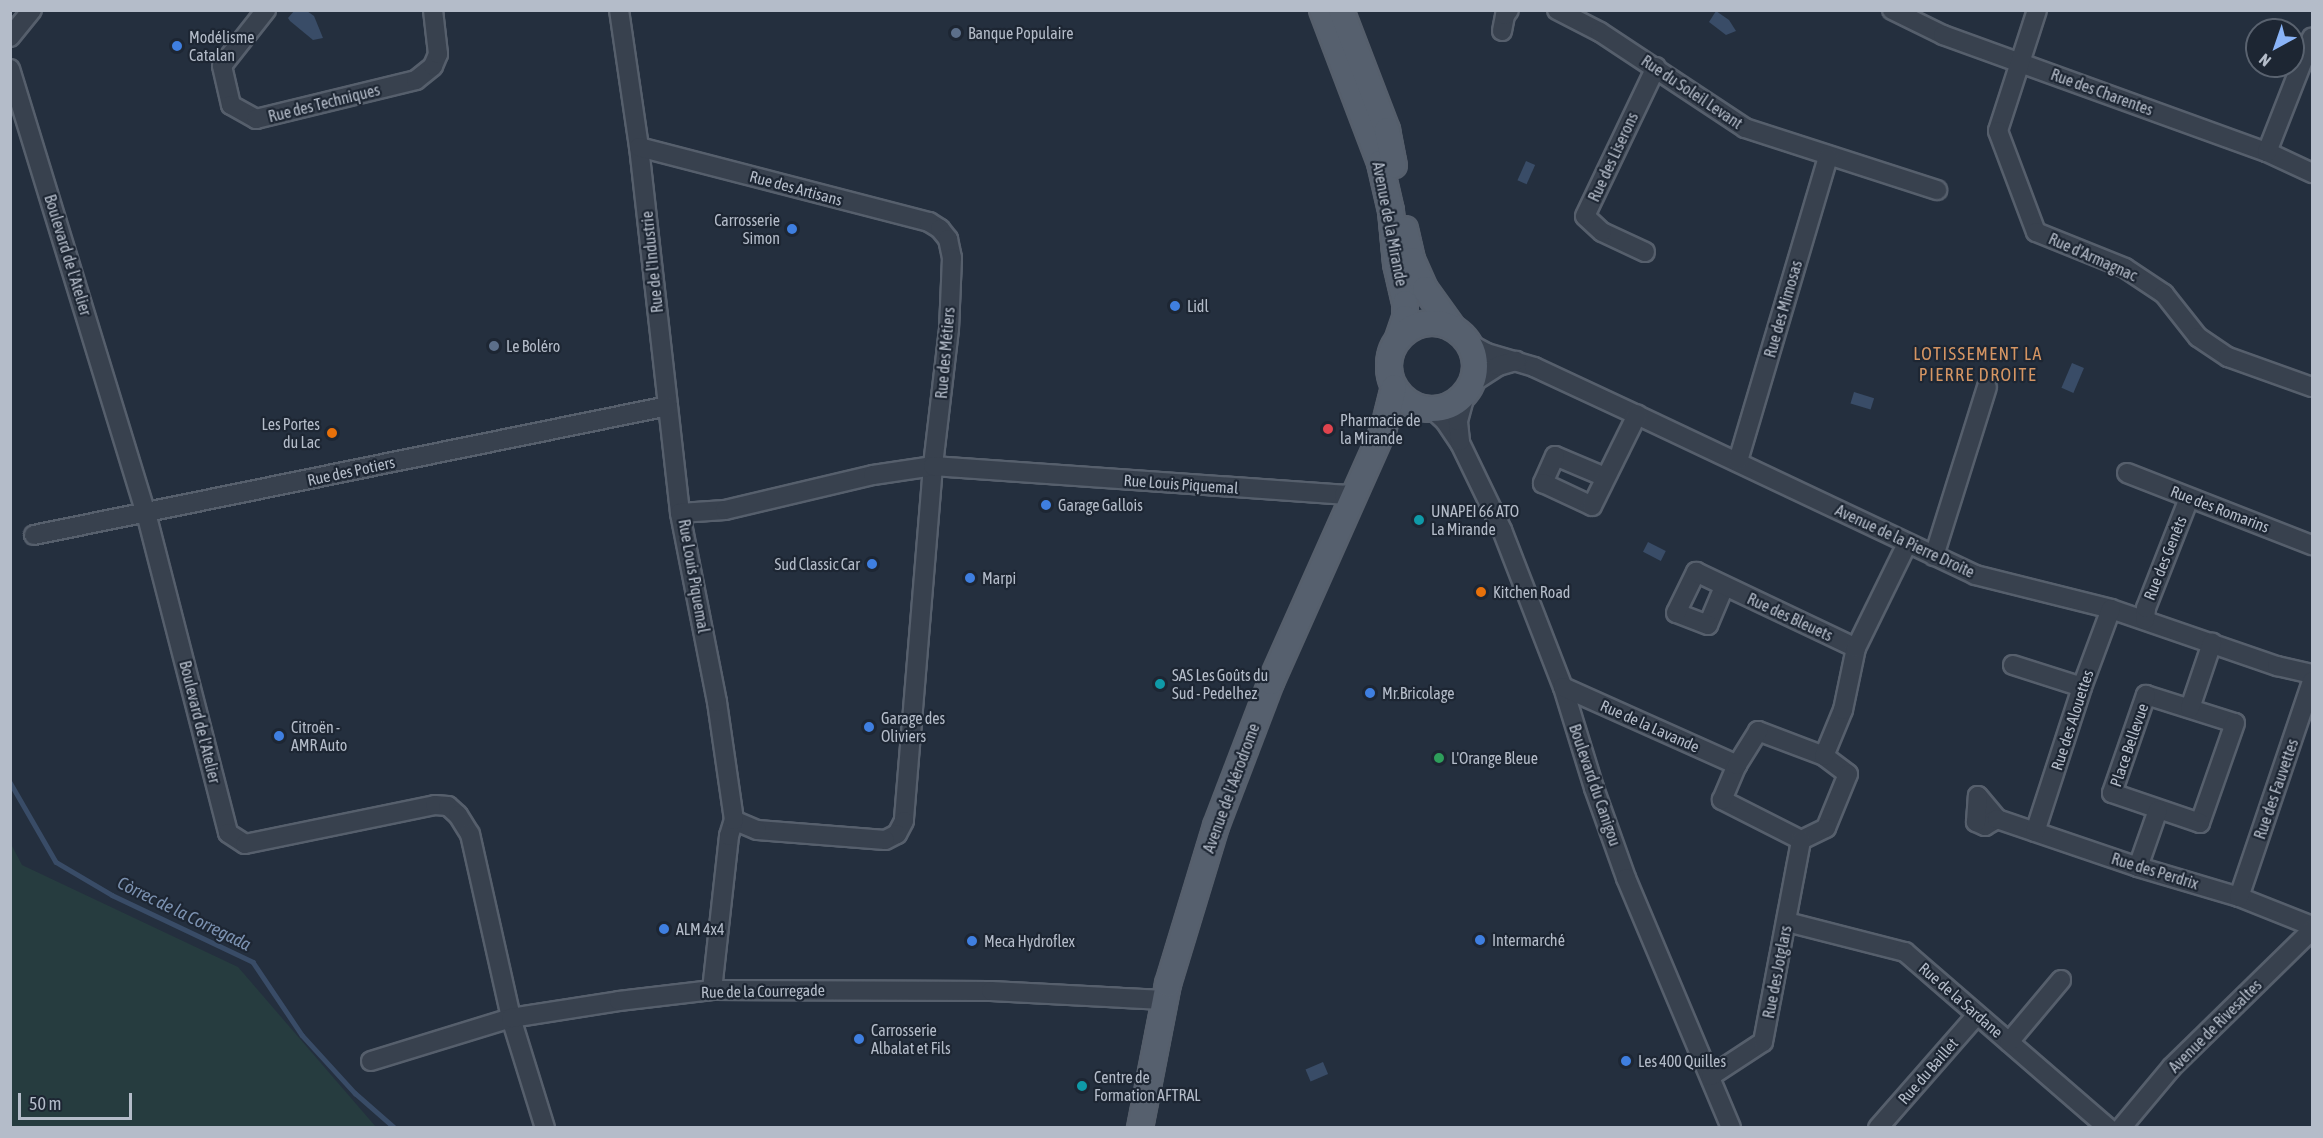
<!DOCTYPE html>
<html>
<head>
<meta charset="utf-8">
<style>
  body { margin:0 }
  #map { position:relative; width:2323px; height:1138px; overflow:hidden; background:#242f3e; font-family:"Asap Condensed",sans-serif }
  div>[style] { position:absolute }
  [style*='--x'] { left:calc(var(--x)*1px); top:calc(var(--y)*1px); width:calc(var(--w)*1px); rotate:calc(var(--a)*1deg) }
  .green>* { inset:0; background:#263c3f }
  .water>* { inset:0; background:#394c67; transform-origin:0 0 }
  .stream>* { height:4.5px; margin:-2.25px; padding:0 2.25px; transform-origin:2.25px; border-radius:2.25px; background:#394c67 }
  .roads { filter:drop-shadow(2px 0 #565f6c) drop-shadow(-2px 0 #565f6c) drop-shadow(0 2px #565f6c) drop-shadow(0 -2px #565f6c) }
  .minor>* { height:18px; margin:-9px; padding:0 9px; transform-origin:9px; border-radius:9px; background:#38414e }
  .major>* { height:24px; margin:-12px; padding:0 12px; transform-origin:12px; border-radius:12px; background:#56606e }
  .major>.ring { margin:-12px; padding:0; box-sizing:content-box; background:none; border:24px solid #56606e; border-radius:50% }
  .dots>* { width:16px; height:16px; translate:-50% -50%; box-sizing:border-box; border:3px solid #1d2633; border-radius:50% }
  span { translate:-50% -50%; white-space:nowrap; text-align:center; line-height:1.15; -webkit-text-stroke:4.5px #1d2633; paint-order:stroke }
  .poi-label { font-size:16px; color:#b4bcc9 }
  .left { translate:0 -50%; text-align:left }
  .right { translate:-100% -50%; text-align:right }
  .street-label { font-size:16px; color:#b4bcc9 }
  .neighbourhood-label { font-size:18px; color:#d59563; letter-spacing:1.5px }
  .water-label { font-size:18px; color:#7c92b1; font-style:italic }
  .frame { position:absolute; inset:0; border:12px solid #b4bcc9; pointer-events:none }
  .north { position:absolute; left:2245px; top:18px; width:60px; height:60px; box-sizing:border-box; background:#1d2633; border:2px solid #59626f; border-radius:50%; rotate:220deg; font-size:16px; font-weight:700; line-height:24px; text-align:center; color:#b4bcc9 }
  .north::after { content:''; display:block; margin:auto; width:21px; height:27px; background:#8ab4f8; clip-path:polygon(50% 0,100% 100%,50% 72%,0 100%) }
  .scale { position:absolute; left:18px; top:1093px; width:114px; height:27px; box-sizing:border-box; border:3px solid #b4bcc9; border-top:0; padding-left:8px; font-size:18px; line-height:21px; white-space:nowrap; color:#b4bcc9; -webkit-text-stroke:4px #1d2633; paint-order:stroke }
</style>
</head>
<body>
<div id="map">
  <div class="green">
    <i style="clip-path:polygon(10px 842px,22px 865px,238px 967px,376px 1127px,11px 1127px)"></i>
  </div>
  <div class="water">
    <i style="clip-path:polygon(294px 11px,307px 11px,314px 16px,323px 38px,313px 40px,290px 21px,288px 18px)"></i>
    <i style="clip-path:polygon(1716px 11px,1729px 20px,1736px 31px,1726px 35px,1709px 22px)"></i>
    <i style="left:1526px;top:161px;width:10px;height:21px;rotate:24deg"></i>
    <i style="left:2072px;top:363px;width:13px;height:27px;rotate:23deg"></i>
    <i style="left:1854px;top:392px;width:21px;height:12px;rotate:17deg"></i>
    <i style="left:1648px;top:542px;width:20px;height:11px;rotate:27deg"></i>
    <i style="left:1323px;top:1062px;width:13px;height:19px;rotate:67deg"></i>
  </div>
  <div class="stream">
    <i style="--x:10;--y:782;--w:92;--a:60.1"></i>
    <i style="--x:56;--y:862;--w:65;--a:30.5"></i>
    <i style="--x:112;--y:895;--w:156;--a:25.4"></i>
    <i style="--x:253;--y:962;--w:88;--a:56.1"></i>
    <i style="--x:302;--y:1035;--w:79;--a:47.6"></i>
    <i style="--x:355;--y:1093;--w:53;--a:41.2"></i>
  </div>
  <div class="roads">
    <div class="minor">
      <i style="--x:266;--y:10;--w:71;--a:128.2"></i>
      <i style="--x:222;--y:66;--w:40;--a:77"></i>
      <i style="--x:231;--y:105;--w:29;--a:29"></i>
      <i style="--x:256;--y:119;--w:165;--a:-13.7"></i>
      <i style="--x:416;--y:80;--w:22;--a:-39"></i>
      <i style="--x:433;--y:66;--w:13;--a:-67"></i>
      <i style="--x:438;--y:54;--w:44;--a:-96.5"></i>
      <i style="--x:619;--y:10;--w:138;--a:81.7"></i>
      <i style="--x:639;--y:147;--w:368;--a:83.6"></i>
      <i style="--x:1557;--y:10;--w:48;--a:27.1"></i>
      <i style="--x:1600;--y:32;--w:174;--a:33.5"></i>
      <i style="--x:1745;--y:128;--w:202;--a:17.9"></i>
      <i style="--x:1892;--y:10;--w:57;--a:26.1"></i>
      <i style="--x:1943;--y:35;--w:344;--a:19.9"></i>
      <i style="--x:2267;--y:152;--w:50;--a:25"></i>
      <i style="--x:2037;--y:10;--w:127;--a:107.9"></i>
      <i style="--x:1998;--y:131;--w:108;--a:69.4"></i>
      <i style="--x:2036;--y:232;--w:96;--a:22"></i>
      <i style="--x:2125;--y:268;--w:47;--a:33.7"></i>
      <i style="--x:2164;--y:294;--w:55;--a:51.7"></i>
      <i style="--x:2198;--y:337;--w:36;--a:34"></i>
      <i style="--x:2228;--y:357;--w:89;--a:19.7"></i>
      <i style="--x:1502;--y:31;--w:16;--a:-79"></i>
      <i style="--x:1505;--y:15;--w:6;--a:-51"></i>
      <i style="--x:10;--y:37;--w:35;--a:-51"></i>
      <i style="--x:10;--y:69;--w:464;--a:73"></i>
      <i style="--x:146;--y:513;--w:330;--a:75.6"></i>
      <i style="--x:228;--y:833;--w:20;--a:33"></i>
      <i style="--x:245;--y:844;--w:194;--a:-11.6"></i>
      <i style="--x:435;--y:805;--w:13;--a:4"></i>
      <i style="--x:448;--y:806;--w:13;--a:42"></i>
      <i style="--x:458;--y:815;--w:22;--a:58"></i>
      <i style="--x:470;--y:834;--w:189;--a:77.4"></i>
      <i style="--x:511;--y:1018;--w:115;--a:72.8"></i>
      <i style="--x:639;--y:147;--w:300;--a:14.5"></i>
      <i style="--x:929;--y:222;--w:13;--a:32"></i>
      <i style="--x:940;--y:229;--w:13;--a:51"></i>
      <i style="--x:948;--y:239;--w:19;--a:78"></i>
      <i style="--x:952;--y:258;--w:71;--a:92.4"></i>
      <i style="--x:949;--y:329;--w:138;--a:96.7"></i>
      <i style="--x:933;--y:466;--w:356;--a:94.7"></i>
      <i style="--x:904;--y:821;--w:15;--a:118"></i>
      <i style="--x:897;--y:834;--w:13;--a:153"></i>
      <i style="--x:885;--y:840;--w:128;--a:-175.5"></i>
      <i style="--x:757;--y:830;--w:25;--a:-157"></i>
      <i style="--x:2267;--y:152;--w:123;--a:-68.6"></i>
      <i style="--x:1645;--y:252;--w:47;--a:-155.1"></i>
      <i style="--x:1602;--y:232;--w:23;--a:-137"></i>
      <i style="--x:1585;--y:216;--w:165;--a:-64.5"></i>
      <i style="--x:1468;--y:343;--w:21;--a:28"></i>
      <i style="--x:1487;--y:353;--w:49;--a:16.6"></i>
      <i style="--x:1534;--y:367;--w:114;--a:25"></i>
      <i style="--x:1637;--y:415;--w:374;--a:25.3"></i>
      <i style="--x:1975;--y:575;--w:140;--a:14"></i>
      <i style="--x:2111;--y:609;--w:176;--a:19"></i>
      <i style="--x:2277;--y:666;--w:36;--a:13"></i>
      <i style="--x:1472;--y:383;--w:31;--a:-33"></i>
      <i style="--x:1498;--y:366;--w:19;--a:-16"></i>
      <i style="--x:1432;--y:409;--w:18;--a:43"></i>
      <i style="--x:1445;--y:421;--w:27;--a:56"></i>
      <i style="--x:1460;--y:443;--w:97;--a:64.2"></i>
      <i style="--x:1502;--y:530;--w:168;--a:68.8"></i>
      <i style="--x:1563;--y:687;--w:106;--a:72.9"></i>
      <i style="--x:1594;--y:788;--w:96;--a:70.4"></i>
      <i style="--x:1626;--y:878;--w:271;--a:67.2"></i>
      <i style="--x:1460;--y:441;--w:20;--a:-96"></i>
      <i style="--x:1458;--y:421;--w:28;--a:-75"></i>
      <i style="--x:1738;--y:461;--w:317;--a:-73.5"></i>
      <i style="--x:2127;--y:473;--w:199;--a:21.3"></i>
      <i style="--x:1605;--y:477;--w:54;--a:-157.2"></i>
      <i style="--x:1555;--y:456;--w:30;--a:114"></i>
      <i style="--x:1543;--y:483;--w:54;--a:25.1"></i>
      <i style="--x:1592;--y:506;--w:102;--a:-63.7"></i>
      <i style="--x:34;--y:535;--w:647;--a:-11.5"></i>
      <i style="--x:1934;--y:556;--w:177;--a:-72.6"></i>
      <i style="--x:1724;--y:587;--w:41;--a:112.8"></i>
      <i style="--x:1708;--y:625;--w:34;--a:-159"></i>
      <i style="--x:1676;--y:613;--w:46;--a:-64"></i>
      <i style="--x:1696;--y:572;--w:177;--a:25.4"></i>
      <i style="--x:2145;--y:620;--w:12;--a:-85"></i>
      <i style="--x:2146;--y:608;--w:118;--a:-68.6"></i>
      <i style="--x:2013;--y:665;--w:72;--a:17.7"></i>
      <i style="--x:1563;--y:687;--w:191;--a:24.1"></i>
      <i style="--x:2146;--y:695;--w:93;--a:17.5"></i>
      <i style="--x:2235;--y:723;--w:106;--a:109.3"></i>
      <i style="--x:2200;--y:823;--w:93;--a:-161.2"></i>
      <i style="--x:2112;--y:793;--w:104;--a:-70.9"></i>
      <i style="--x:2190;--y:708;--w:69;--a:-71.3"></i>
      <i style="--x:1758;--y:731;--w:71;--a:20.7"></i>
      <i style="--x:1824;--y:756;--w:30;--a:37"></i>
      <i style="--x:1848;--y:774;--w:58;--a:112.2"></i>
      <i style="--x:1826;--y:828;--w:28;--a:154"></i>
      <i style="--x:1801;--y:840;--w:89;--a:-153.1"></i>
      <i style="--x:1722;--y:800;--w:38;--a:-67"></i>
      <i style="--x:1737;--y:765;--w:40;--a:-58"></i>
      <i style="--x:1824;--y:756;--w:50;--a:-67.6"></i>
      <i style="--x:1843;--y:710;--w:63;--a:-78.2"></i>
      <i style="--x:1856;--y:648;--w:116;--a:-63.9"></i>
      <i style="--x:1978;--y:796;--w:30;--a:50"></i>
      <i style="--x:1997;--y:819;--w:14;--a:150"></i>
      <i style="--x:1985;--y:826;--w:10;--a:-156"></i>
      <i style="--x:1976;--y:822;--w:26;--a:-86"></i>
      <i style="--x:1997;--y:819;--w:149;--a:18.8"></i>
      <i style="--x:2138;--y:867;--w:105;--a:16.5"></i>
      <i style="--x:2239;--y:897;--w:79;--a:21.7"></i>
      <i style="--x:2035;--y:832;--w:152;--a:-72"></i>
      <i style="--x:2082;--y:687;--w:83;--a:-69.6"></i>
      <i style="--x:2138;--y:867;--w:60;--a:-70.7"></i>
      <i style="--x:2239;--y:897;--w:228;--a:-71.3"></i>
      <i style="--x:1787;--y:922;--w:122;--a:14.3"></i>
      <i style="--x:1905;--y:952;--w:269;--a:40.9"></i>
      <i style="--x:712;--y:990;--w:155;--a:-83.7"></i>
      <i style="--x:729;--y:836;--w:17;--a:-73"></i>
      <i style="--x:734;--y:820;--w:119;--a:-98.2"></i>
      <i style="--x:717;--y:702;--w:193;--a:-101.1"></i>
      <i style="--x:680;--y:513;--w:45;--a:-3.8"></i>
      <i style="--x:725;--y:510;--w:152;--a:-13.3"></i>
      <i style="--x:873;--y:475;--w:61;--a:-8.5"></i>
      <i style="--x:933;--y:466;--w:412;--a:4"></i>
      <i style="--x:1344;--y:495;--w:12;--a:-9"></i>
      <i style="--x:2009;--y:1042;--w:81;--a:-50"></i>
      <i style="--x:371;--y:1061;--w:146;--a:-17.1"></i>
      <i style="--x:511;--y:1018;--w:109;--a:-8.9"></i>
      <i style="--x:619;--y:1001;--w:94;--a:-6.7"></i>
      <i style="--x:712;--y:990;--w:279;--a:0.2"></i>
      <i style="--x:991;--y:991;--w:173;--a:3"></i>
      <i style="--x:1711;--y:1076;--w:62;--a:-33.2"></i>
      <i style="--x:1763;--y:1042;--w:206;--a:-79.3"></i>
      <i style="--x:1878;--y:1128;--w:150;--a:-48.8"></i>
      <i style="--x:2121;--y:1128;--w:80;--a:-50.1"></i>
      <i style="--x:2172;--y:1067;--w:196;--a:-44.4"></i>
    </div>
    <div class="major">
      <i style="--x:1322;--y:10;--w:164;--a:69.2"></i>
      <i style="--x:1380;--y:163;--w:49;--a:77.1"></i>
      <i style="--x:1391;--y:211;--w:53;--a:84.6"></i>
      <i style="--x:1396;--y:264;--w:40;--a:77"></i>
      <i style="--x:1405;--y:303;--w:15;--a:90"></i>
      <i style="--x:1405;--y:318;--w:21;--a:109"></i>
      <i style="--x:1341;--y:10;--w:129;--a:69"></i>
      <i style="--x:1387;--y:130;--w:36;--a:79"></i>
      <i style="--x:1405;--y:229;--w:32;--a:77"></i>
      <i style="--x:1412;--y:260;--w:32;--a:66"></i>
      <i style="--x:1425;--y:289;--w:48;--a:54.3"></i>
      <i class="ring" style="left:1389px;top:323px;width:62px;height:62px"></i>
      <i style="--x:1140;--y:1128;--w:147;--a:-79"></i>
      <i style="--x:1168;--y:984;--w:165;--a:-73.1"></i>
      <i style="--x:1216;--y:826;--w:154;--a:-69.1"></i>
      <i style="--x:1271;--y:682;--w:275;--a:-66"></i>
      <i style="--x:1383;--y:431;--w:45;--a:-76"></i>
    </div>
  </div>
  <div class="dots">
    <i style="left:956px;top:33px;background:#5c6f8a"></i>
    <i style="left:177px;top:46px;background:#3f7fe0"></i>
    <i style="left:792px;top:229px;background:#3f7fe0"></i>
    <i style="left:1175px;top:306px;background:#3f7fe0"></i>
    <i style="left:494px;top:346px;background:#5c6f8a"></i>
    <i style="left:1328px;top:429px;background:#e0444e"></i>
    <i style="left:332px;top:433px;background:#e8710a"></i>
    <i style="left:1046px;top:505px;background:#3f7fe0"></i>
    <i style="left:1419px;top:520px;background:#0f9aa8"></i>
    <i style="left:872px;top:564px;background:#3f7fe0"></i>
    <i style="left:970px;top:578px;background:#3f7fe0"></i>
    <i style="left:1481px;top:592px;background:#e8710a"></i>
    <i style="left:1160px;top:684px;background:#0f9aa8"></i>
    <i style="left:1370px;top:693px;background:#3f7fe0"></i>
    <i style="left:869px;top:727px;background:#3f7fe0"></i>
    <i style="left:279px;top:736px;background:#3f7fe0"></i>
    <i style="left:1439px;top:758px;background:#2e9e5b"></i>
    <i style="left:664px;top:929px;background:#3f7fe0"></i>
    <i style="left:1480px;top:940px;background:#3f7fe0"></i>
    <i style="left:972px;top:941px;background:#3f7fe0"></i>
    <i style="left:859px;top:1039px;background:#3f7fe0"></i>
    <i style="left:1626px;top:1061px;background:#3f7fe0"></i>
    <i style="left:1082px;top:1086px;background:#0f9aa8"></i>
  </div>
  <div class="poi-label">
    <span class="left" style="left:968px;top:33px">Banque Populaire</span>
    <span class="left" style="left:189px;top:46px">Modélisme<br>Catalan</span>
    <span class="right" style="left:780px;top:229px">Carrosserie<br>Simon</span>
    <span class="left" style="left:1187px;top:306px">Lidl</span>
    <span class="left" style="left:506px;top:346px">Le Boléro</span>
    <span class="left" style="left:1340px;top:429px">Pharmacie de<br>la Mirande</span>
    <span class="right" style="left:320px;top:433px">Les Portes<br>du Lac</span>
    <span class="left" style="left:1058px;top:505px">Garage Gallois</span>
    <span class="left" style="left:1431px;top:520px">UNAPEI 66 ATO<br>La Mirande</span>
    <span class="right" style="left:860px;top:564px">Sud Classic Car</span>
    <span class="left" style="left:982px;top:578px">Marpi</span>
    <span class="left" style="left:1493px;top:592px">Kitchen Road</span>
    <span class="left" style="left:1172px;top:684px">SAS Les Goûts du<br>Sud - Pedelhez</span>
    <span class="left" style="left:1382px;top:693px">Mr.Bricolage</span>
    <span class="left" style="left:881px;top:727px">Garage des<br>Oliviers</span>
    <span class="left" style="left:291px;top:736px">Citroën -<br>AMR Auto</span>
    <span class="left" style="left:1451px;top:758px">L'Orange Bleue</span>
    <span class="left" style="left:676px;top:929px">ALM 4x4</span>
    <span class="left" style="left:1492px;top:940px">Intermarché</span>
    <span class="left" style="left:984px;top:941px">Meca Hydroflex</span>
    <span class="left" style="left:871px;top:1039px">Carrosserie<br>Albalat et Fils</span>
    <span class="left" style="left:1638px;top:1061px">Les 400 Quilles</span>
    <span class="left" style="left:1094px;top:1086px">Centre de<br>Formation AFTRAL</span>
  </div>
  <div class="street-label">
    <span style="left:1692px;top:92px;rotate:34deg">Rue du Soleil Levant</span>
    <span style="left:2102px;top:92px;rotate:20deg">Rue des Charentes</span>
    <span style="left:324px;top:103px;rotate:-14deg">Rue des Techniques</span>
    <span style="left:1613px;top:157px;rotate:-65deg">Rue des Liserons</span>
    <span style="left:796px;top:188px;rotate:15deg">Rue des Artisans</span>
    <span style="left:1390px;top:224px;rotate:79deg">Avenue de la Mirande</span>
    <span style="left:68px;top:255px;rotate:73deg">Boulevard de l'Atelier</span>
    <span style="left:2093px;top:257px;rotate:24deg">Rue d'Armagnac</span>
    <span style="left:652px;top:262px;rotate:-96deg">Rue de l'Industrie</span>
    <span style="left:1783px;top:309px;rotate:-74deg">Rue des Mimosas</span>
    <span style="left:945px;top:353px;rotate:-85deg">Rue des Métiers</span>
    <span style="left:351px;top:471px;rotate:-12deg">Rue des Potiers</span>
    <span style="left:1181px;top:484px;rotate:4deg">Rue Louis Piquemal</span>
    <span style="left:2220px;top:509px;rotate:21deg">Rue des Romarins</span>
    <span style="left:1905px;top:541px;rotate:25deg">Avenue de la Pierre Droite</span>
    <span style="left:2165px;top:558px;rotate:-68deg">Rue des Genêts</span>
    <span style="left:694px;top:576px;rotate:80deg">Rue Louis Piquemal</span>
    <span style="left:1790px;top:617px;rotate:25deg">Rue des Bleuets</span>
    <span style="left:2072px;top:720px;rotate:-72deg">Rue des Alouettes</span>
    <span style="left:200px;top:722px;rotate:76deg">Boulevard de l'Atelier</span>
    <span style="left:1650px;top:726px;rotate:24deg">Rue de la Lavande</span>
    <span style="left:2129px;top:745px;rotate:-71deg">Place Bellevue</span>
    <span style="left:1595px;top:785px;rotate:71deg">Boulevard du Canigou</span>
    <span style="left:1231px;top:788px;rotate:-70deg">Avenue de l'Aérodrome</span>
    <span style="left:2276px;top:789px;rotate:-71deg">Rue des Fauvettes</span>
    <span style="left:2155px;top:871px;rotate:17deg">Rue des Perdrix</span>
    <span style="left:1777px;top:972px;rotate:-79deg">Rue des Jotglars</span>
    <span style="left:763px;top:991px;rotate:-1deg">Rue de la Courregade</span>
    <span style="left:1961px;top:1000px;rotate:41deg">Rue de la Sardane</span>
    <span style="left:2215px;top:1026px;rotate:-45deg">Avenue de Rivesaltes</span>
    <span style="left:1928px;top:1071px;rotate:-49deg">Rue du Baillet</span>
  </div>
  <div class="neighbourhood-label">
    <span style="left:1978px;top:365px">LOTISSEMENT LA<br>PIERRE DROITE</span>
  </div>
  <div class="water-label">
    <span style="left:184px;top:914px;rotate:26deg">Còrrec de la Corregada</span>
  </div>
  <div class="frame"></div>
  <div class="north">N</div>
  <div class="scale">50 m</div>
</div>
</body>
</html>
